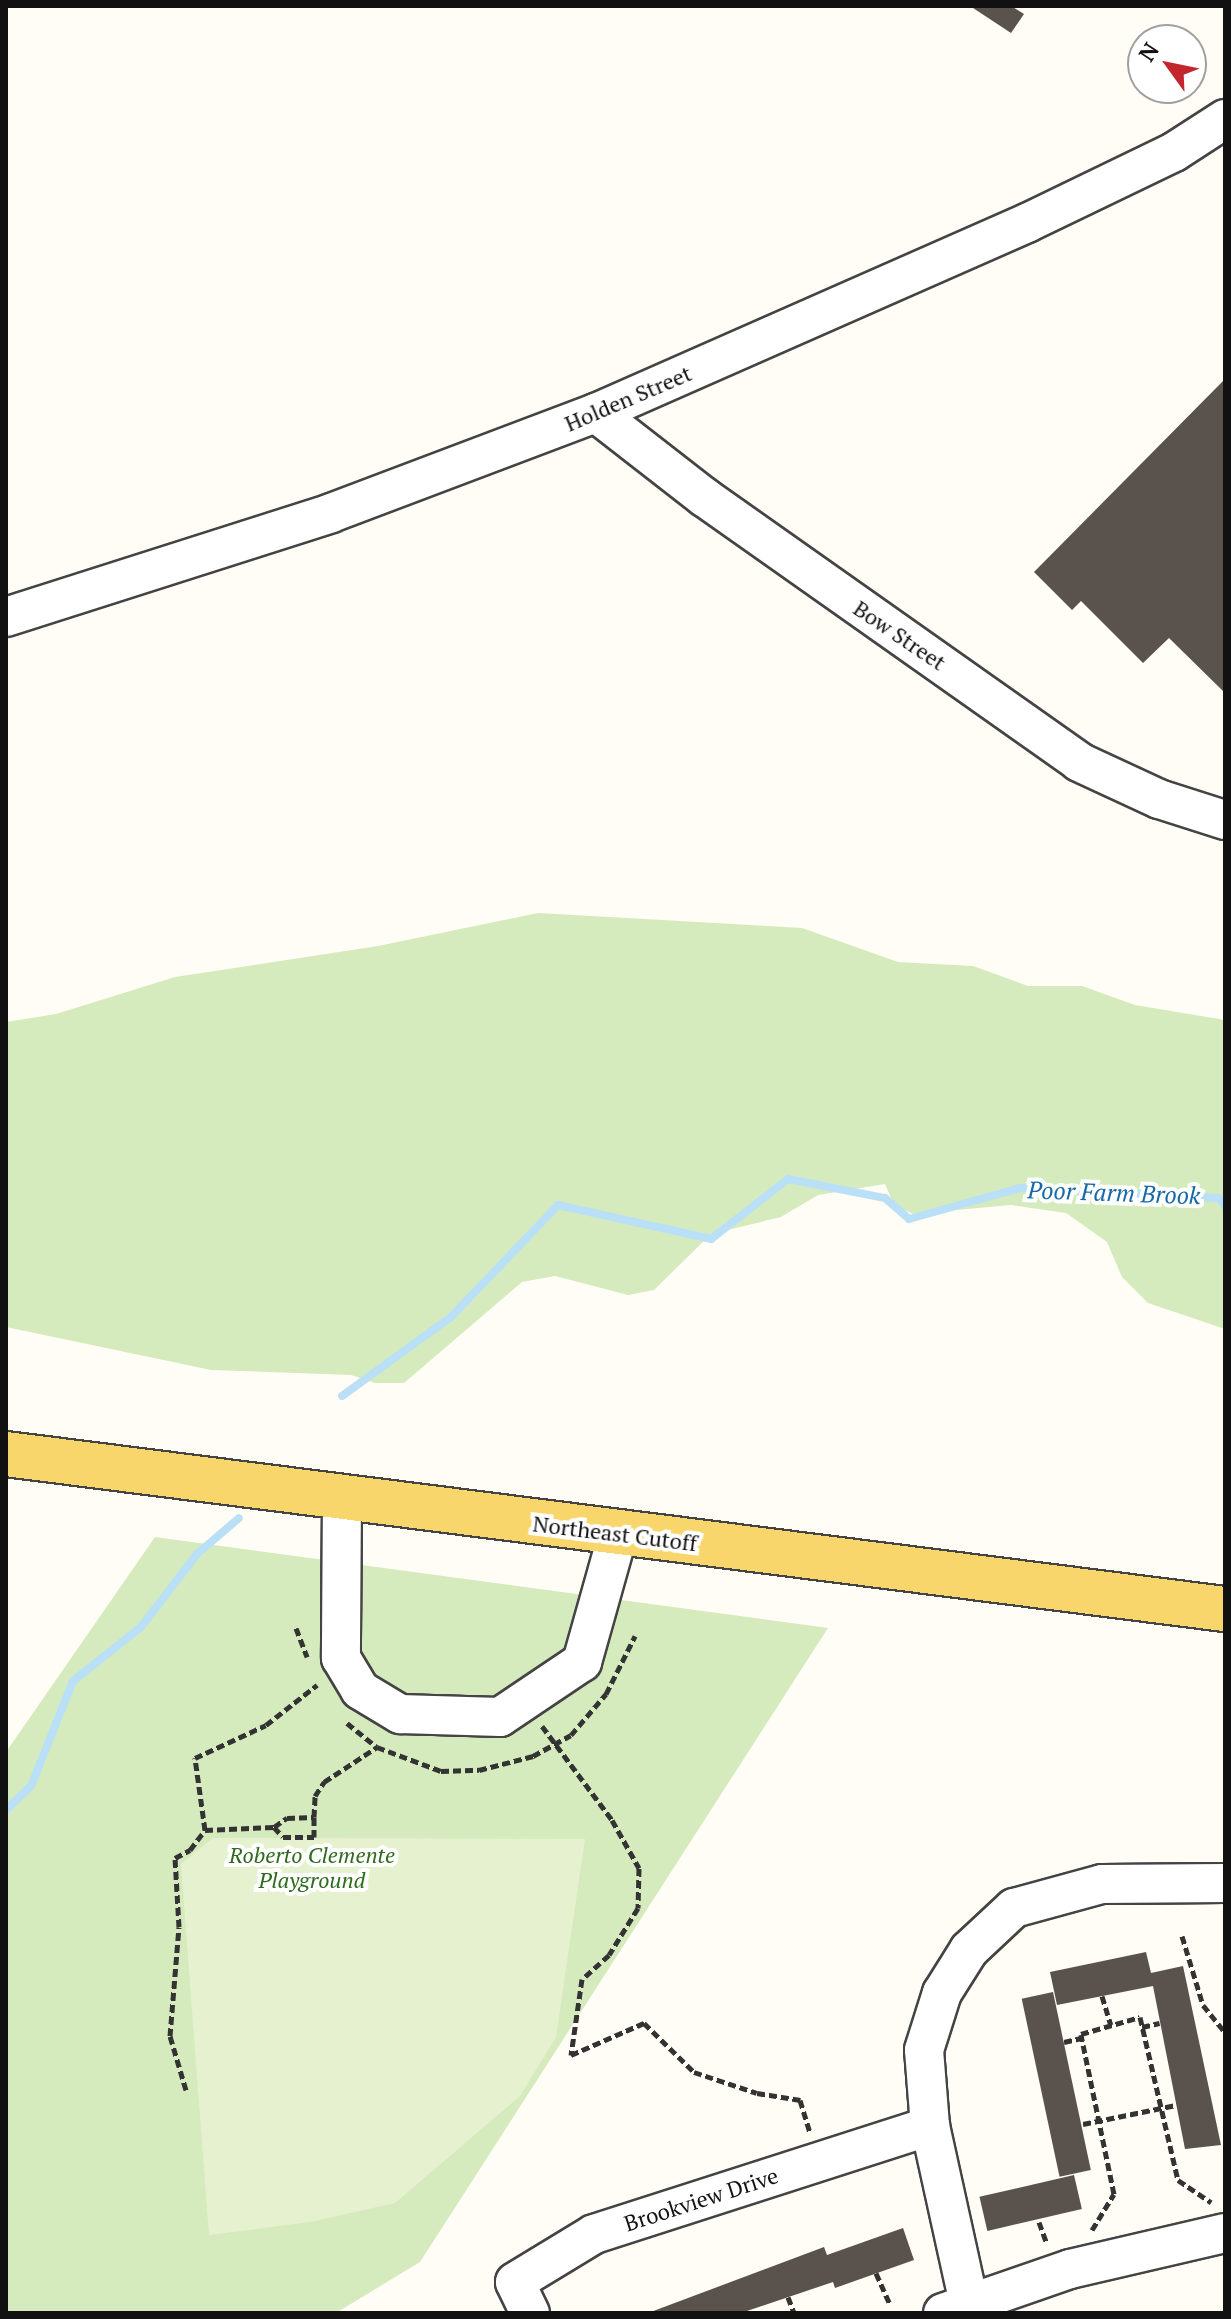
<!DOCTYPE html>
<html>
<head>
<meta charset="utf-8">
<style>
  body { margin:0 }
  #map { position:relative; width:1231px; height:2319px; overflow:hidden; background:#fffdf5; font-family:"PT Serif",serif }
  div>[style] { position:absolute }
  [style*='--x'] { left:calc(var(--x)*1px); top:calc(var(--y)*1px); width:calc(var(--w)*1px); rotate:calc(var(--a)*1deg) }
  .green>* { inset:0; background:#d5ebbd }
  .pitch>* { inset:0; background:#e6f2cf }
  .stream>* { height:8px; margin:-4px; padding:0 4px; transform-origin:4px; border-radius:4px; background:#b9e0f7 }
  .building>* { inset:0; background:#5a524d; transform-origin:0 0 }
  .path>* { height:5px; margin-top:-2.5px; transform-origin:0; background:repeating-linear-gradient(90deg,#333 0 8px,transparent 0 12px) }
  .roads { filter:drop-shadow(2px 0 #444) drop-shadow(-2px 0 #444) drop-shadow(0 2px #444) drop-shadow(0 -2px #444) }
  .minor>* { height:38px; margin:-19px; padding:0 19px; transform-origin:19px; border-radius:19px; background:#fff }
  .major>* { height:44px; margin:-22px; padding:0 22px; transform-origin:22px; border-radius:22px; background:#f9d66b }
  span { translate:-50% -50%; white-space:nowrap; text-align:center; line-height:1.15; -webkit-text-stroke:8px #fff; paint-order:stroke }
  .street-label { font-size:22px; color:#111 }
  .park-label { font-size:22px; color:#2f6b1f; font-style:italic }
  .water-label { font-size:24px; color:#1768a6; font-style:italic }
  .frame { position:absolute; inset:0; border:8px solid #111; pointer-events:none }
  .north { position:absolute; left:1127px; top:24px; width:80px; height:80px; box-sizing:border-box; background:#fff; border:2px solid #a0a0a0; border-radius:50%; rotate:303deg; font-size:22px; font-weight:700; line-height:32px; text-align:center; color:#111 }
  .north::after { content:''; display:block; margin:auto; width:28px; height:36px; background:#c4262e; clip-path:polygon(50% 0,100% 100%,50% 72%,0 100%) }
</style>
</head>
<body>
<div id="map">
  <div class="green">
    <i style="clip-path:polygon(538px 913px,802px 928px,898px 962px,973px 966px,1028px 986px,1082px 986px,1135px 1005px,1225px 1020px,1225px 1329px,1148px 1303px,1122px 1277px,1107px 1242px,1066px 1213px,1011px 1205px,913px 1214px,894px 1205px,885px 1184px,818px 1195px,781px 1217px,711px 1234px,654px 1290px,628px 1295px,555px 1276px,522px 1282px,404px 1383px,375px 1383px,351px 1375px,211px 1370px,6px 1327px,6px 1022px,56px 1014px,175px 977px,378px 946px)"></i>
    <i style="clip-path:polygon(155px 1537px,828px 1628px,420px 2262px,336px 2313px,6px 2313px,6px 1752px)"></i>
  </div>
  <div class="pitch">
    <i style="clip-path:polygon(213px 1838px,585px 1839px,556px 2037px,520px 2096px,395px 2203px,310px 2222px,209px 2235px,181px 1864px)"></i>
  </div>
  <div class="stream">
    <i style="--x:342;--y:1396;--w:135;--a:-35.9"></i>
    <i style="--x:451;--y:1317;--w:155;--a:-46.3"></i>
    <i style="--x:558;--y:1205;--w:157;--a:12.5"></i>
    <i style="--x:711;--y:1239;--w:98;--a:-37.9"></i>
    <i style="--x:788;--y:1179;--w:99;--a:11.1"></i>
    <i style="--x:885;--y:1198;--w:32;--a:41"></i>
    <i style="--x:909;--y:1219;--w:115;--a:-15.6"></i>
    <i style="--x:1020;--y:1188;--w:199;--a:2.9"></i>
    <i style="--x:1219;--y:1198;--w:10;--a:53"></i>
    <i style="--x:6;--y:1810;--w:35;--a:-44"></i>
    <i style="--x:31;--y:1786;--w:113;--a:-68.2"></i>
    <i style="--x:73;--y:1681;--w:87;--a:-38.5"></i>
    <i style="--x:141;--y:1627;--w:92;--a:-52.5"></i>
    <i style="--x:197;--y:1554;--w:55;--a:-40.6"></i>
  </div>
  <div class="building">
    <i style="clip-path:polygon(970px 6px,1011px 6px,1024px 14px,1011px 33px)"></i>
    <i style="clip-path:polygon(1225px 379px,1225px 693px,1169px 638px,1143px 663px,1081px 601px,1072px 610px,1034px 572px)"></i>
    <i style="clip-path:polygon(1146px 1952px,1151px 1973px,1183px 1966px,1221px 2145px,1185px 2149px,1153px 1986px,1057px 2005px,1050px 1972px)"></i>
    <i style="left:1053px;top:1992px;width:182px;height:32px;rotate:78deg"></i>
    <i style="left:1074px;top:2175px;width:35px;height:97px;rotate:77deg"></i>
    <i style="clip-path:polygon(903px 2228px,914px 2260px,835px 2288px,833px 2282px,741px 2313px,648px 2313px,824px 2247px,827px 2255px)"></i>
  </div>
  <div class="path">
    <i style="--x:296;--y:1628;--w:31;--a:69"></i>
    <i style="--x:347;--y:1723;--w:38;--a:39"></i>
    <i style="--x:377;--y:1747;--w:68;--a:20.6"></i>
    <i style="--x:441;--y:1771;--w:38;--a:-2"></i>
    <i style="--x:479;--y:1770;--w:56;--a:-14.5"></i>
    <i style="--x:533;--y:1756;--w:43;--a:-28.9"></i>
    <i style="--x:571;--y:1735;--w:54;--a:-49.5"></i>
    <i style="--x:606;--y:1694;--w:65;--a:-63.4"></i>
    <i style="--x:542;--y:1726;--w:117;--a:53.3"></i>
    <i style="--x:612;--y:1820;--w:55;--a:60.6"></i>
    <i style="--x:639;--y:1868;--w:40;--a:91.4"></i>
    <i style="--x:638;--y:1908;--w:55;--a:121.7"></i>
    <i style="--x:609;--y:1955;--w:36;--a:138"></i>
    <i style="--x:582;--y:1979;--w:77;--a:98.2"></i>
    <i style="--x:571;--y:2055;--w:80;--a:-23.7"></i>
    <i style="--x:644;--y:2023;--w:70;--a:44.4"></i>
    <i style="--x:694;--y:2072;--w:66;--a:18.4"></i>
    <i style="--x:757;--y:2093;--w:44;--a:9.2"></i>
    <i style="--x:800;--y:2100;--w:34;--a:73"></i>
    <i style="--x:274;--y:1827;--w:13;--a:48"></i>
    <i style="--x:283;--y:1837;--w:31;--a:0"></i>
    <i style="--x:314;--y:1837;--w:20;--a:-90"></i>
    <i style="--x:205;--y:1830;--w:69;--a:-2.5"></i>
    <i style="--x:274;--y:1827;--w:16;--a:-35"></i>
    <i style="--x:287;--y:1818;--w:27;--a:-2"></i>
    <i style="--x:314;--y:1817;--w:21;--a:-87"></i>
    <i style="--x:315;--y:1796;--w:17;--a:-57"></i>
    <i style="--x:324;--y:1782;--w:64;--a:-33.4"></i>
    <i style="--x:1182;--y:1936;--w:72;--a:73.1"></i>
    <i style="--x:1203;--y:2005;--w:35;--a:51"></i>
    <i style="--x:1102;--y:1996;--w:30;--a:73"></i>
    <i style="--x:1142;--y:2027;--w:18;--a:-13"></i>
    <i style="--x:1064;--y:2042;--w:18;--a:-13"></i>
    <i style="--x:186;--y:2090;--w:56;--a:-106.5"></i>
    <i style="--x:170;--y:2036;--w:109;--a:-85.3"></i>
    <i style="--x:179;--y:1927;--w:69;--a:-93.3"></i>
    <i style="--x:175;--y:1858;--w:17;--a:-28"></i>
    <i style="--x:190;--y:1850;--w:25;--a:-53"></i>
    <i style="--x:205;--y:1830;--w:73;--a:-97.9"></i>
    <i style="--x:195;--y:1758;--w:78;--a:-24.9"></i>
    <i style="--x:266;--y:1725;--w:65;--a:-38.1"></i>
    <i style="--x:1083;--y:2124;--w:95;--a:-11.5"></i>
    <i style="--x:1039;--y:2222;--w:23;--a:70"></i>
    <i style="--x:1092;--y:2230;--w:42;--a:-58.6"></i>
    <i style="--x:1114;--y:2194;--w:163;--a:-101.7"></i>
    <i style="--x:1081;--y:2034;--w:61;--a:-16.1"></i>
    <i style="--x:1140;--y:2017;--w:167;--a:76.9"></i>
    <i style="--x:1178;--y:2180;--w:40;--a:34"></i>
    <i style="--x:876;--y:2273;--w:34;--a:66"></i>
    <i style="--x:788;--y:2297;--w:17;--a:69"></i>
  </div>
  <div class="roads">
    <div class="minor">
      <i style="--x:596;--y:413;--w:137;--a:37.9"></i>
      <i style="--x:704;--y:497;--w:459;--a:35.2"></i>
      <i style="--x:1079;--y:762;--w:88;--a:24.8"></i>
      <i style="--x:1159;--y:799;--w:69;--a:17.7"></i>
      <i style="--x:6;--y:617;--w:341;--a:-17.7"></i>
      <i style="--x:331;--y:513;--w:283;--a:-20.7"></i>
      <i style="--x:596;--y:413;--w:471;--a:-23.8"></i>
      <i style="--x:1027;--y:223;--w:163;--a:-25.8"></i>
      <i style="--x:1174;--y:152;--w:61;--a:-32.9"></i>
      <i style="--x:342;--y:1497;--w:161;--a:90.4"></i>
      <i style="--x:341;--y:1658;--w:37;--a:59"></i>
      <i style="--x:360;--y:1690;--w:47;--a:31"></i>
      <i style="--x:400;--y:1714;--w:100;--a:1.7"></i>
      <i style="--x:500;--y:1717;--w:99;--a:-33.9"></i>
      <i style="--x:582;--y:1662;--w:133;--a:-74.3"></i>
      <i style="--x:930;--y:2126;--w:191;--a:77.6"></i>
      <i style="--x:530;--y:2313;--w:34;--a:-116"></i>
      <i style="--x:515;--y:2282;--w:92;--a:-31.3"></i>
      <i style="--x:594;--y:2234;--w:353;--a:-17.8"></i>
      <i style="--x:930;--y:2126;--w:76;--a:-94.5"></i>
      <i style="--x:924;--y:2050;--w:60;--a:-72.5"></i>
      <i style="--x:942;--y:1993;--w:51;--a:-57.9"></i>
      <i style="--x:969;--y:1950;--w:62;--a:-43"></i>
      <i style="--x:1014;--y:1908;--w:91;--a:-15.3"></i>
      <i style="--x:1102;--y:1884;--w:123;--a:-0.5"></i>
      <i style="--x:943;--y:2313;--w:134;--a:-19.1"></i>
      <i style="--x:1070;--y:2269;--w:159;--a:-13.1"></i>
    </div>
    <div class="major">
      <i style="--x:6;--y:1454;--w:1229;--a:7.25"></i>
    </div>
  </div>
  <div class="street-label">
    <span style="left:628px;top:398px;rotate:-23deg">Holden Street</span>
    <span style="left:900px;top:635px;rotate:34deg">Bow Street</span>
    <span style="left:615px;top:1533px;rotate:7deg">Northeast Cutoff</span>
    <span style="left:701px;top:2199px;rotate:-18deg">Brookview Drive</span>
  </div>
  <div class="park-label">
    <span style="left:312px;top:1867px">Roberto Clemente<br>Playground</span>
  </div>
  <div class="water-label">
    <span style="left:1114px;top:1193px;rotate:2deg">Poor Farm Brook</span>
  </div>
  <div class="frame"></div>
  <div class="north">N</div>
</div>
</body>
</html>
